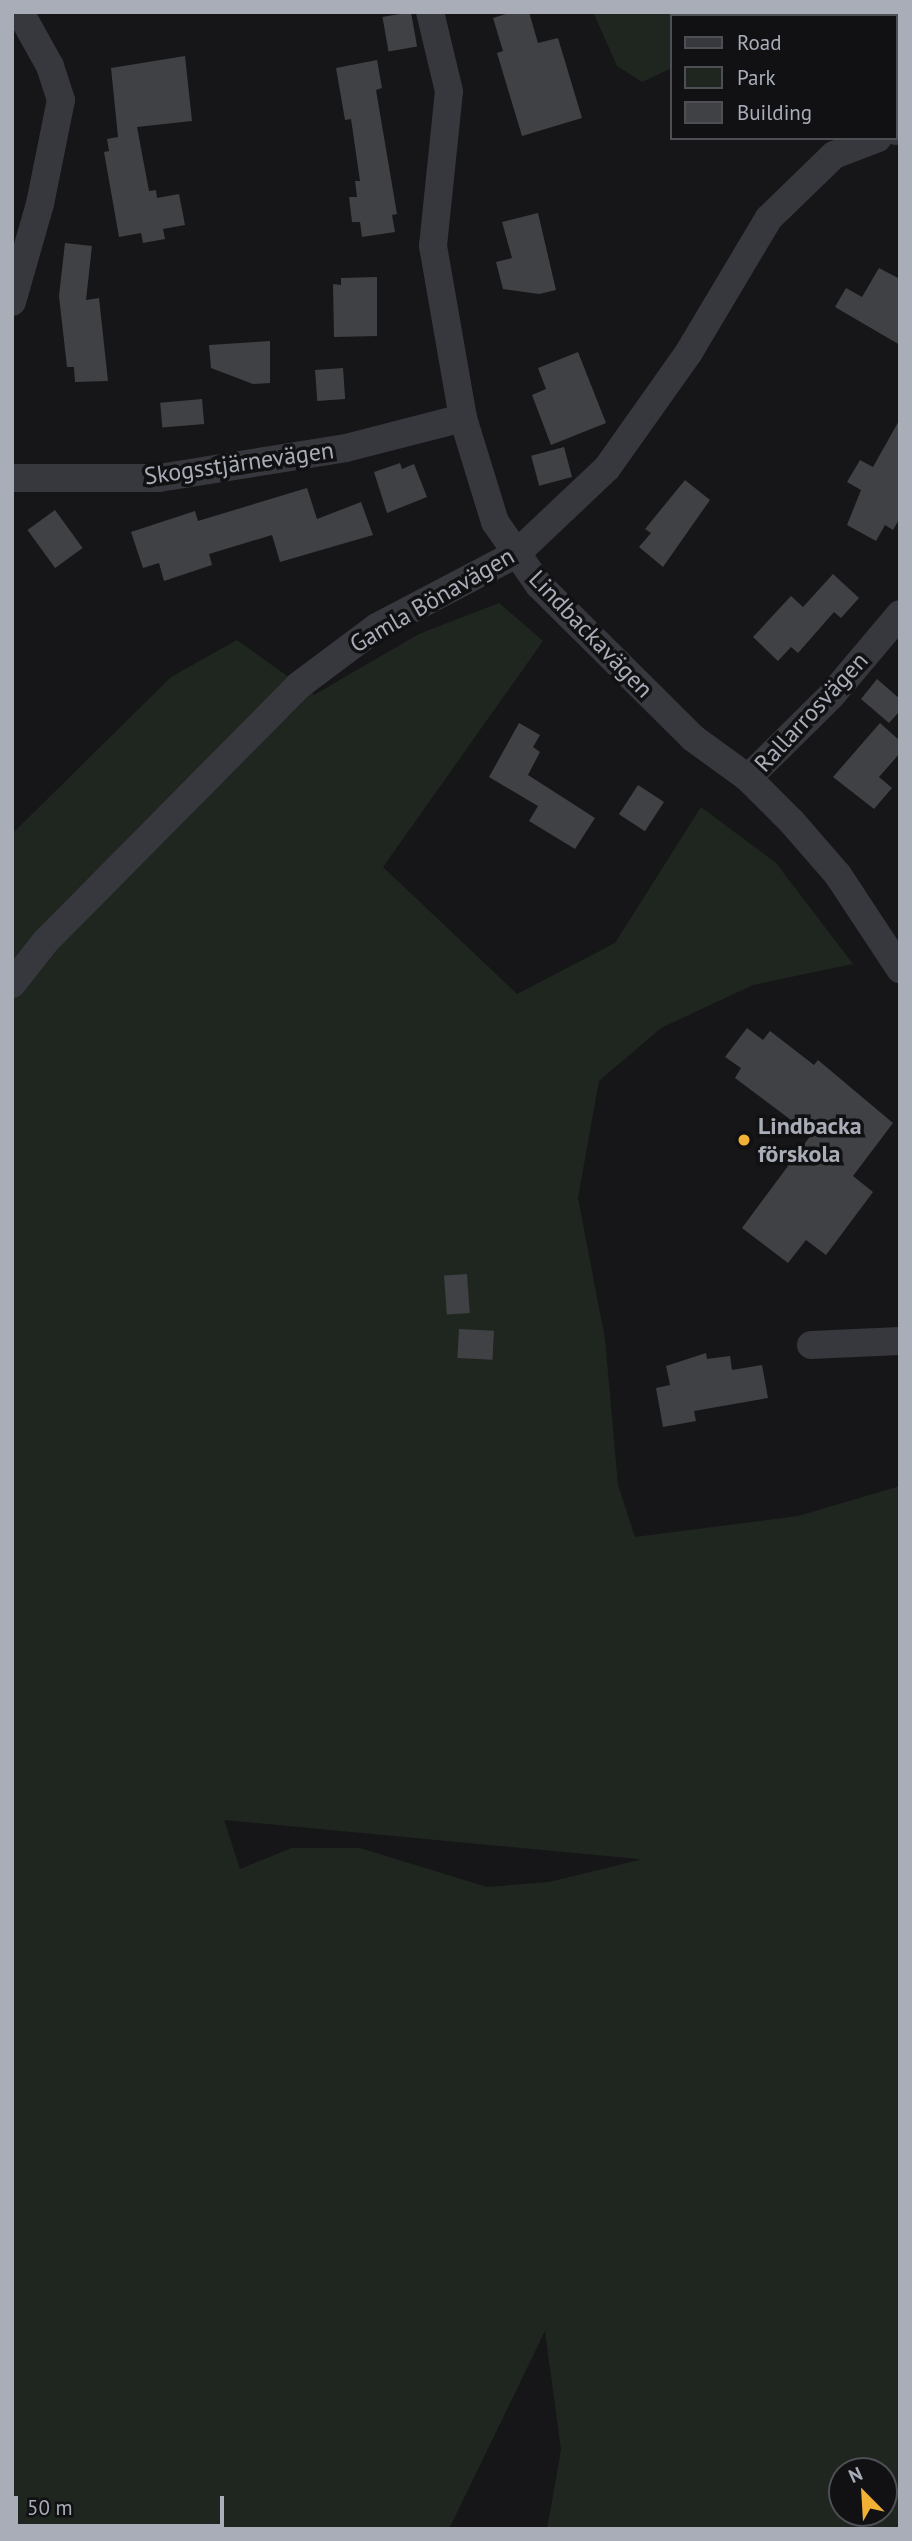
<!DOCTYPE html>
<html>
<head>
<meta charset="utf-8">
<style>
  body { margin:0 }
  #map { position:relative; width:912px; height:2541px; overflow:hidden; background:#161618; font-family:"PT Sans",sans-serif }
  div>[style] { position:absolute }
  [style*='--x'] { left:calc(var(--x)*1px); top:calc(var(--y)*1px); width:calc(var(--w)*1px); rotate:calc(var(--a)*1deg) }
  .green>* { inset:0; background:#1e261f }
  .building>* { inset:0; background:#404145; transform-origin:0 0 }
  .minor>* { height:28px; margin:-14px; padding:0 14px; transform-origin:14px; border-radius:14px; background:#37383d }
  .dots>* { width:19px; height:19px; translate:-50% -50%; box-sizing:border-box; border:4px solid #111113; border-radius:50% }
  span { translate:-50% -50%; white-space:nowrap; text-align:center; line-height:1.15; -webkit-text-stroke:7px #111113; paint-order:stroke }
  .street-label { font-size:24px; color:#a8adb8 }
  .poi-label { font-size:24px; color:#a8adb8; font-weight:700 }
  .left { translate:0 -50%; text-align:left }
  .frame { position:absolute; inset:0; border:14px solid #a8adb8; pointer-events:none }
  .legend { position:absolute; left:670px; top:14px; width:228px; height:126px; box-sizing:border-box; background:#111113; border:2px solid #4d4f55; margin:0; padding:9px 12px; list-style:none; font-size:21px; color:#a8adb8 }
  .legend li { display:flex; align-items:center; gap:14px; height:35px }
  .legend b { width:35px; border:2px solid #4d4f55 }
  .north { position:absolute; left:828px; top:2457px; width:70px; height:70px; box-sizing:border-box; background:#111113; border:2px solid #4d4f55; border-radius:50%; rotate:336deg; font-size:19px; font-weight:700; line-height:28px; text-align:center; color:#a8adb8 }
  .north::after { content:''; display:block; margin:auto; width:24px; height:32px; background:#f2b134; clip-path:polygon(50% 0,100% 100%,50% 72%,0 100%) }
  .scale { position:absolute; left:14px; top:2496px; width:210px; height:32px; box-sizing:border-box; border:4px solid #a8adb8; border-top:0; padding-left:9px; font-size:21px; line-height:24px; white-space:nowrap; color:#a8adb8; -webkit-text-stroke:5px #111113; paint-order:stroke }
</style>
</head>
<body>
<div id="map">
  <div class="green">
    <i style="clip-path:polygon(593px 12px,693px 12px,693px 16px,672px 16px,672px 68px,642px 82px,617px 66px)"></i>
    <i style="clip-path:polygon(evenodd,499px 603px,543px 641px,383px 867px,517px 994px,615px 943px,701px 807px,776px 863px,853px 964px,753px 985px,661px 1028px,599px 1081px,578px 1198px,605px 1339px,618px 1485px,635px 1537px,798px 1516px,900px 1486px,900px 2529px,547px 2529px,561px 2450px,545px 2331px,449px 2529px,12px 2529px,12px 834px,171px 677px,237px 640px,314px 695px,419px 634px,499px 603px,224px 1820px,639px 1859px,639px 1860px,549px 1882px,487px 1887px,360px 1848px,292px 1848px,240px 1869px,224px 1820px,499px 603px,842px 2471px,884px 2471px,884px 2513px,842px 2513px,842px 2471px)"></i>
  </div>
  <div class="building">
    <i style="left:411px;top:12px;width:35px;height:29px;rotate:80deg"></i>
    <i style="clip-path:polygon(512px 12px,529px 12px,538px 43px,558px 38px,582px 118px,522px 136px,497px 53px,503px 51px,493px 18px)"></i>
    <i style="clip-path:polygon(185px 56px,192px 121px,137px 127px,149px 191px,156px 190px,157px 198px,179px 194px,185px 225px,163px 229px,165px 239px,143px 243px,141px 233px,119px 237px,104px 152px,109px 151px,107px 139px,118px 137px,111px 68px)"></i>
    <i style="clip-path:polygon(377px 60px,382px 88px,376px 90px,397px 214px,392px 215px,395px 232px,362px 237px,360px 222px,352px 222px,349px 197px,357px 197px,355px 181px,360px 181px,351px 119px,345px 120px,336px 68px)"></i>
    <i style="clip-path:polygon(538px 213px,556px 290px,539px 294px,503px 289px,496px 262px,512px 258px,502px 222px)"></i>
    <i style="clip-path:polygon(65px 243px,92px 246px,86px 300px,99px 298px,108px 381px,75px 382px,74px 367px,67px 367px,59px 296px)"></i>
    <i style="clip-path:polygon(879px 268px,900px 279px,900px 345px,835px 307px,846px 288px,862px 297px)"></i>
    <i style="clip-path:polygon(377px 277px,377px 336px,334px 337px,333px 284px,341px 285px,341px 278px)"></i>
    <i style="clip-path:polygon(270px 341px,270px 383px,253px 384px,211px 368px,209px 345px)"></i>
    <i style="clip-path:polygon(578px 352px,606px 423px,551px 445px,532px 395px,546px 389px,538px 368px)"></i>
    <i style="left:343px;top:368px;width:31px;height:28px;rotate:86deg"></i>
    <i style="left:202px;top:399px;width:25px;height:42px;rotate:85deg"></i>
    <i style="clip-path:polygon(900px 419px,900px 518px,893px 530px,885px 525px,876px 541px,847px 525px,861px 490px,847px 482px,860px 460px,873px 467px)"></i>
    <i style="left:564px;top:447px;width:31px;height:34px;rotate:75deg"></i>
    <i style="clip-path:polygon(400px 463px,402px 469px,414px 464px,427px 497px,387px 513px,374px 472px)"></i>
    <i style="clip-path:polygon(685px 480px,710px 500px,663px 567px,639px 547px,651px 533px,645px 529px)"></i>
    <i style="clip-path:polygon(307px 488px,317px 519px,361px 502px,373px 535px,280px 562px,272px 535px,209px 554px,212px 565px,164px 581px,159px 563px,143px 568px,131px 532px,195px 511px,198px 521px)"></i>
    <i style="left:55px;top:510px;width:47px;height:34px;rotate:54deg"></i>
    <i style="clip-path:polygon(833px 574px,859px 598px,841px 618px,834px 612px,798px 653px,791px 647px,778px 661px,753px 637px,791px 596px,803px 607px)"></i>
    <i style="clip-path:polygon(877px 679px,900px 699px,900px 711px,889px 723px,861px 699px)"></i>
    <i style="clip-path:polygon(519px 723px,540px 735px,533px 747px,540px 752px,528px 775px,595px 818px,575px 849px,529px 821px,538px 806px,489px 777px)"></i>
    <i style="clip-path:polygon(880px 723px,900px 741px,900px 753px,879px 777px,892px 788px,874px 809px,833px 777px)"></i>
    <i style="left:638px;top:785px;width:31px;height:35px;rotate:33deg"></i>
    <i style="clip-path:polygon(747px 1028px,763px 1040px,770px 1031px,814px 1065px,818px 1060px,893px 1123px,853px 1176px,873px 1192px,826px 1255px,806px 1240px,788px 1263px,742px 1228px,811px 1135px,735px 1078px,741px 1068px,725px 1057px)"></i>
    <i style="left:467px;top:1274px;width:39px;height:23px;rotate:86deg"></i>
    <i style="left:459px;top:1329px;width:35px;height:29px;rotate:3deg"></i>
    <i style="clip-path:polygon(706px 1353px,707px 1359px,730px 1356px,732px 1370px,762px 1365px,768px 1398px,694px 1411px,696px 1421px,663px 1427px,656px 1388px,670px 1385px,666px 1366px)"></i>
  </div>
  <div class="minor">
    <i style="--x:430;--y:12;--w:81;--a:76.5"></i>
    <i style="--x:449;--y:91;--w:156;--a:95.9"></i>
    <i style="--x:433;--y:246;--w:175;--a:80.1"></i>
    <i style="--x:463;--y:418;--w:109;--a:72.9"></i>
    <i style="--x:495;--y:522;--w:77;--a:55.1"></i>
    <i style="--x:539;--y:585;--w:217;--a:44.8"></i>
    <i style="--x:693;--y:738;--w:68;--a:36"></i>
    <i style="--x:748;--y:778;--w:62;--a:45"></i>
    <i style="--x:792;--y:822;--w:70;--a:49"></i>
    <i style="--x:838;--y:875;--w:113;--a:56.6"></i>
    <i style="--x:896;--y:131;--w:4;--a:-14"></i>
    <i style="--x:12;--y:302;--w:102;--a:-74.1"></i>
    <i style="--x:40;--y:204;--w:106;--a:-78.6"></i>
    <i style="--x:61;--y:100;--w:36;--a:-108"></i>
    <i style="--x:50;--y:66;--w:62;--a:-119.1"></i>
    <i style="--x:12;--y:478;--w:147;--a:0"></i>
    <i style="--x:159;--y:478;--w:189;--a:-9.1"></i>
    <i style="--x:346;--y:448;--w:121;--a:-14.4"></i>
    <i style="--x:748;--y:778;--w:117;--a:-44.7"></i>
    <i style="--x:831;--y:696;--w:107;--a:-49.9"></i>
    <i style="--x:12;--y:984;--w:53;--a:-51.8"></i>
    <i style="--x:45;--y:942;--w:360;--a:-45.3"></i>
    <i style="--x:298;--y:686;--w:99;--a:-36.8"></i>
    <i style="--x:377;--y:627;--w:157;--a:-27.7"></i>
    <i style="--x:516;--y:554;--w:125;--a:-43.4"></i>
    <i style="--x:607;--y:468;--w:142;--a:-54.7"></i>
    <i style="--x:689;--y:352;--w:156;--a:-59.2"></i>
    <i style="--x:769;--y:218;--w:91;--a:-44.1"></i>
    <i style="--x:834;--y:155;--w:47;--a:-21.1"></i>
    <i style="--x:811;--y:1345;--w:89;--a:-2.6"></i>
  </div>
  <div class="dots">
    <i style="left:744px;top:1140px;background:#f2b134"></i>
  </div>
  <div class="street-label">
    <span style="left:239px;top:463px;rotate:-8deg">Skogsstjärnevägen</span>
    <span style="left:432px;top:600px;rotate:-30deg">Gamla Bönavägen</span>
    <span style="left:591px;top:634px;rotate:46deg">Lindbackavägen</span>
    <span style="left:811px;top:712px;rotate:-47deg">Rallarrosvägen</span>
  </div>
  <div class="poi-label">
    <span class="left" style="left:758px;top:1140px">Lindbacka<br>förskola</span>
  </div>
  <div class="frame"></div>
  <ul class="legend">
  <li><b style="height:9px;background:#37383d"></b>Road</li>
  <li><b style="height:19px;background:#1e261f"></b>Park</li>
  <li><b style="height:19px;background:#404145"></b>Building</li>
  </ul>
  <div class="north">N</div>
  <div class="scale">50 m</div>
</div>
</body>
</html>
